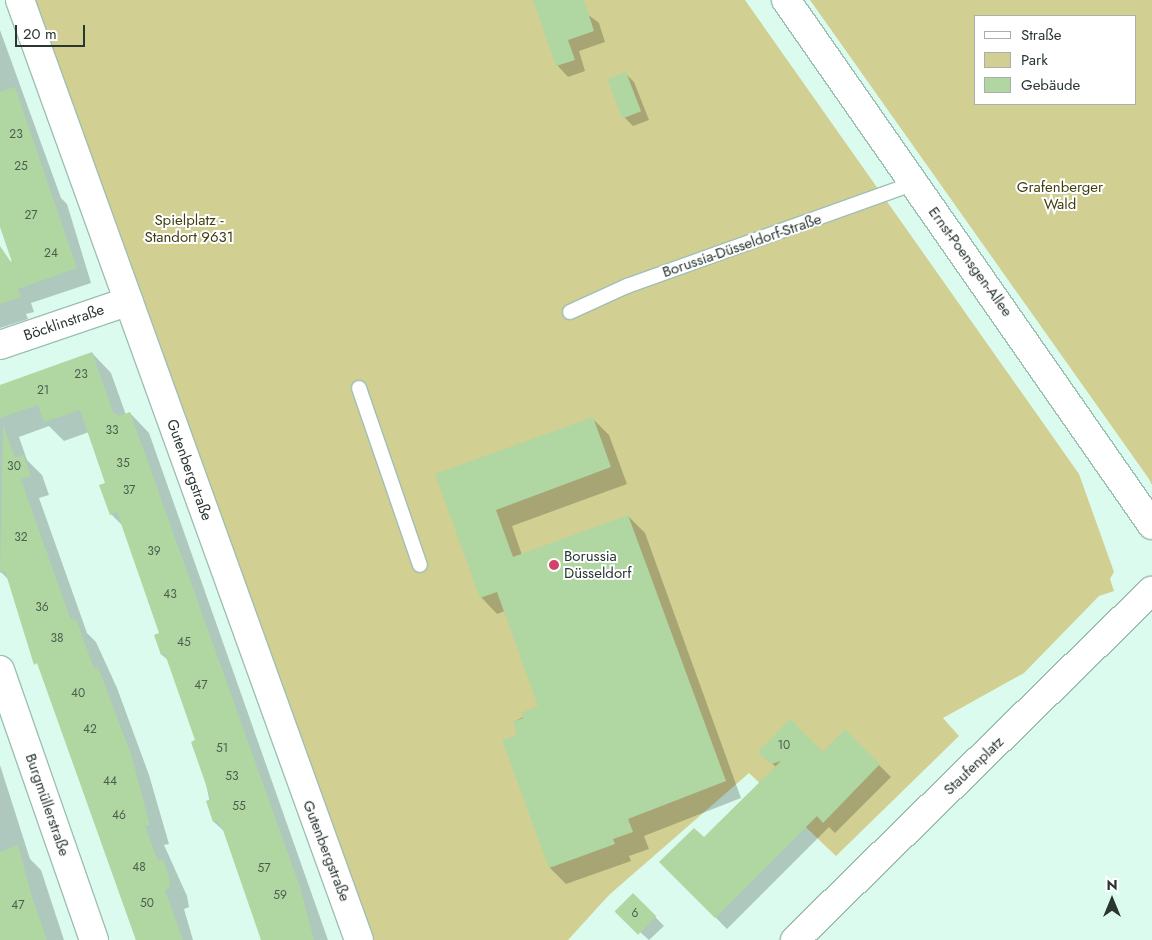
<!DOCTYPE html>
<html>
<head>
<meta charset="utf-8">
<style>
  body { margin:0 }
  #map { position:relative; width:1152px; height:940px; overflow:hidden; background:#dafbee; font-family:Jost,sans-serif }
  div>[style] { position:absolute }
  [style*='--x'] { left:calc(var(--x)*1px); top:calc(var(--y)*1px); width:calc(var(--w)*1px); rotate:calc(var(--a)*1deg) }
  .green>* { inset:0; background:#d2cf92 }
  .shadow>* { inset:0; background:#0003 }
  .building>* { inset:0; background:#b0d6a2; transform-origin:0 0 }
  .roads { filter:drop-shadow(1px 0 #a0bfb3) drop-shadow(-1px 0 #a0bfb3) drop-shadow(0 1px #a0bfb3) drop-shadow(0 -1px #a0bfb3) }
  .lane>* { height:14px; margin:-7px; padding:0 7px; transform-origin:7px; border-radius:7px; background:#fff }
  .street>* { height:28px; margin:-14px; padding:0 14px; transform-origin:14px; border-radius:14px; background:#fff }
  .secondary>* { height:28px; margin:-14px; padding:0 14px; transform-origin:14px; border-radius:14px; background:#fff }
  .dots>* { width:14px; height:14px; translate:-50% -50%; box-sizing:border-box; border:2px solid #fff; border-radius:50% }
  span { translate:-50% -50%; white-space:nowrap; text-align:center; line-height:1.15; -webkit-text-stroke:4px #fff; paint-order:stroke }
  .number-label { font-size:12px; color:#4b5e4d }
  .number-label span { -webkit-text-stroke-width:0 }
  .park-label { font-size:15px; color:#413e0d }
  .street-label { font-size:15px; color:#293631 }
  .poi-label { font-size:15px; color:#293631 }
  .left { translate:0 -50%; text-align:left }
  .legend { position:absolute; left:974px; top:15px; width:162px; height:90px; box-sizing:border-box; background:#fff; border:1px solid #a9afad; margin:0; padding:6px 9px; list-style:none; font-size:15px; color:#293631 }
  .legend li { display:flex; align-items:center; gap:10px; height:25px }
  .legend b { width:25px; border:1px solid #a9afad }
  .north { position:absolute; left:1087px; top:875px; width:50px; height:50px; -webkit-text-stroke:4px #fff; paint-order:stroke; rotate:0deg; font-size:14px; font-weight:700; line-height:20px; text-align:center; color:#293631 }
  .north::after { content:''; display:block; margin:auto; width:18px; height:22px; background:#293631; clip-path:polygon(50% 0,100% 100%,50% 72%,0 100%) }
  .scale { position:absolute; left:15px; top:25px; width:70px; height:22px; box-sizing:border-box; border:2px solid #293631; border-top:0; padding-left:6px; font-size:15px; line-height:18px; white-space:nowrap; color:#293631; -webkit-text-stroke:4px #fff; paint-order:stroke }
</style>
</head>
<body>
<div id="map">
  <div class="green">
    <i style="clip-path:polygon(33px 0,745px 0,1079px 474px,1114px 572px,1110px 579px,1114px 591px,1099px 596px,1024px 673px,943px 718px,959px 736px,836px 856px,749px 773px,609px 895px,568px 940px,367px 940px)"></i>
    <i style="clip-path:polygon(evenodd,810px 0,1152px 0,1152px 485px,1149px 479px,810px 0,976px 16px,1136px 16px,1136px 104px,976px 104px,976px 16px)"></i>
  </div>
  <div class="shadow">
    <i style="clip-path:polygon(534px 0,569px 0,599px 23px,605px 42px,579px 51px,585px 71px,568px 77px,557px 65px)"></i>
    <i style="clip-path:polygon(0 30px,61px 198px,67px 204px,91px 283px,31px 303px,34px 312px,26px 314px,28px 319px,0 328px,0 265px,13px 261px,0 223px)"></i>
    <i style="clip-path:polygon(625px 73px,634px 82px,649px 120px,633px 126px,624px 117px)"></i>
    <i style="clip-path:polygon(92px 353px,111px 373px,126px 415px,130px 413px,149px 433px,328px 940px,263px 940px,226px 833px,214px 822px,197px 741px,169px 661px,162px 655px,161px 634px,123px 526px,111px 514px,107px 483px,89px 432px,64px 441px,49px 426px,19px 437px,27px 460px,42px 475px,49px 495px,39px 498px,87px 633px,96px 642px,117px 688px,149px 775px,169px 844px,164px 845px,187px 896px,189px 907px,184px 909px,193px 940px,136px 940px,9px 580px,0 571px,0 387px)"></i>
    <i style="clip-path:polygon(592px 418px,609px 435px,627px 484px,512px 526px,522px 555px,628px 516px,645px 533px,741px 798px,644px 836px,649px 849px,629px 856px,631px 861px,566px 884px,550px 868px,514px 722px,540px 707px,505px 611px,497px 614px,481px 597px,436px 475px)"></i>
    <i style="clip-path:polygon(845px 731px,891px 777px,835px 833px,829px 827px,727px 929px,661px 862px,704px 839px,776px 767px,760px 752px,823px 753px)"></i>
    <i style="clip-path:polygon(0 765px,30px 859px,41px 870px,64px 940px,0 940px)"></i>
    <i style="clip-path:polygon(633px 894px,664px 926px,649px 940px,616px 911px)"></i>
  </div>
  <div class="building">
    <i style="clip-path:polygon(533px 0,584px 0,594px 31px,568px 40px,575px 60px,556px 66px)"></i>
    <i style="left:626px;top:72px;width:42px;height:20px;rotate:69deg"></i>
    <i style="clip-path:polygon(15px 87px,77px 268px,18px 289px,21px 297px,0 304px,0 246px,13px 265px,0 227px,0 92px)"></i>
    <i style="clip-path:polygon(92px 352px,113px 412px,119px 416px,130px 412px,300px 887px,314px 940px,261px 940px,223px 830px,217px 821px,213px 822px,206px 801px,211px 799px,191px 742px,195px 740px,165px 654px,161px 655px,154px 635px,159px 633px,117px 512px,110px 515px,99px 485px,105px 483px,80px 410px,44px 422px,38px 405px,0 418px,0 385px)"></i>
    <i style="clip-path:polygon(593px 417px,611px 467px,496px 510px,513px 557px,628px 515px,726px 781px,628px 819px,633px 832px,613px 839px,615px 844px,549px 868px,502px 740px,517px 735px,513px 722px,523px 718px,521px 713px,538px 706px,497px 592px,480px 598px,435px 474px)"></i>
    <i style="clip-path:polygon(3px 424px,15px 458px,23px 455px,31px 476px,21px 479px,70px 618px,77px 621px,94px 669px,98px 667px,131px 754px,150px 825px,145px 826px,158px 861px,163px 859px,169px 876px,170px 888px,165px 890px,183px 940px,136px 940px,37px 663px,34px 665px,5px 571px,0 573px)"></i>
    <i style="clip-path:polygon(790px 719px,823px 752px,845px 729px,880px 764px,823px 823px,817px 816px,715px 918px,659px 862px,694px 828px,704px 837px,781px 761px,771px 764px,758px 752px)"></i>
    <i style="clip-path:polygon(18px 845px,32px 897px,47px 940px,0 940px,0 852px)"></i>
    <i style="left:633px;top:893px;width:33px;height:26px;rotate:45deg"></i>
  </div>
  <div class="roads">
    <div class="lane">
      <i style="--x:570;--y:312;--w:63;--a:-24.5"></i>
      <i style="--x:627;--y:286;--w:305;--a:-19.7"></i>
      <i style="--x:359;--y:388;--w:187;--a:71"></i>
    </div>
    <div class="street">
      <i style="--x:20;--y:0;--w:999;--a:70.17"></i>
      <i style="--x:0;--y:345;--w:136;--a:-18.8"></i>
      <i style="--x:0;--y:670;--w:286;--a:70.8"></i>
      <i style="--x:795;--y:940;--w:499;--a:-44.4"></i>
    </div>
    <div class="secondary">
      <i style="--x:786;--y:0;--w:640;--a:55.12"></i>
    </div>
  </div>
  <div class="dots">
    <i style="left:554px;top:565px;background:#d2436a"></i>
  </div>
  <div class="number-label">
    <span style="left:16px;top:135px">23</span>
    <span style="left:21px;top:167px">25</span>
    <span style="left:31px;top:216px">27</span>
    <span style="left:51px;top:254px">24</span>
    <span style="left:81px;top:375px">23</span>
    <span style="left:43px;top:391px">21</span>
    <span style="left:112px;top:431px">33</span>
    <span style="left:123px;top:464px">35</span>
    <span style="left:14px;top:467px">30</span>
    <span style="left:129px;top:491px">37</span>
    <span style="left:21px;top:538px">32</span>
    <span style="left:154px;top:552px">39</span>
    <span style="left:170px;top:595px">43</span>
    <span style="left:42px;top:608px">36</span>
    <span style="left:57px;top:639px">38</span>
    <span style="left:184px;top:643px">45</span>
    <span style="left:201px;top:686px">47</span>
    <span style="left:78px;top:694px">40</span>
    <span style="left:90px;top:730px">42</span>
    <span style="left:784px;top:746px">10</span>
    <span style="left:222px;top:749px">51</span>
    <span style="left:232px;top:777px">53</span>
    <span style="left:110px;top:782px">44</span>
    <span style="left:239px;top:807px">55</span>
    <span style="left:119px;top:816px">46</span>
    <span style="left:139px;top:868px">48</span>
    <span style="left:264px;top:869px">57</span>
    <span style="left:280px;top:896px">59</span>
    <span style="left:147px;top:904px">50</span>
    <span style="left:18px;top:906px">47</span>
    <span style="left:635px;top:914px">6</span>
  </div>
  <div class="park-label">
    <span style="left:1060px;top:196px">Grafenberger<br>Wald</span>
    <span style="left:189px;top:229px">Spielplatz -<br>Standort 9631</span>
  </div>
  <div class="street-label">
    <span style="left:742px;top:246px;rotate:-19deg">Borussia-Düsseldorf-Straße</span>
    <span style="left:970px;top:262px;rotate:54deg">Ernst-Poensgen-Allee</span>
    <span style="left:64px;top:323px;rotate:-19deg">Böcklinstraße</span>
    <span style="left:189px;top:470px;rotate:70deg">Gutenbergstraße</span>
    <span style="left:974px;top:766px;rotate:-44deg">Staufenplatz</span>
    <span style="left:47px;top:805px;rotate:71deg">Burgmüllerstraße</span>
    <span style="left:326px;top:851px;rotate:69deg">Gutenbergstraße</span>
  </div>
  <div class="poi-label">
    <span class="left" style="left:564px;top:565px">Borussia<br>Düsseldorf</span>
  </div>
  <ul class="legend">
  <li><b style="height:6px;background:#fff"></b>Straße</li>
  <li><b style="height:14px;background:#d2cf92"></b>Park</li>
  <li><b style="height:14px;background:#b0d6a2"></b>Gebäude</li>
  </ul>
  <div class="north">N</div>
  <div class="scale">20 m</div>
</div>
</body>
</html>
